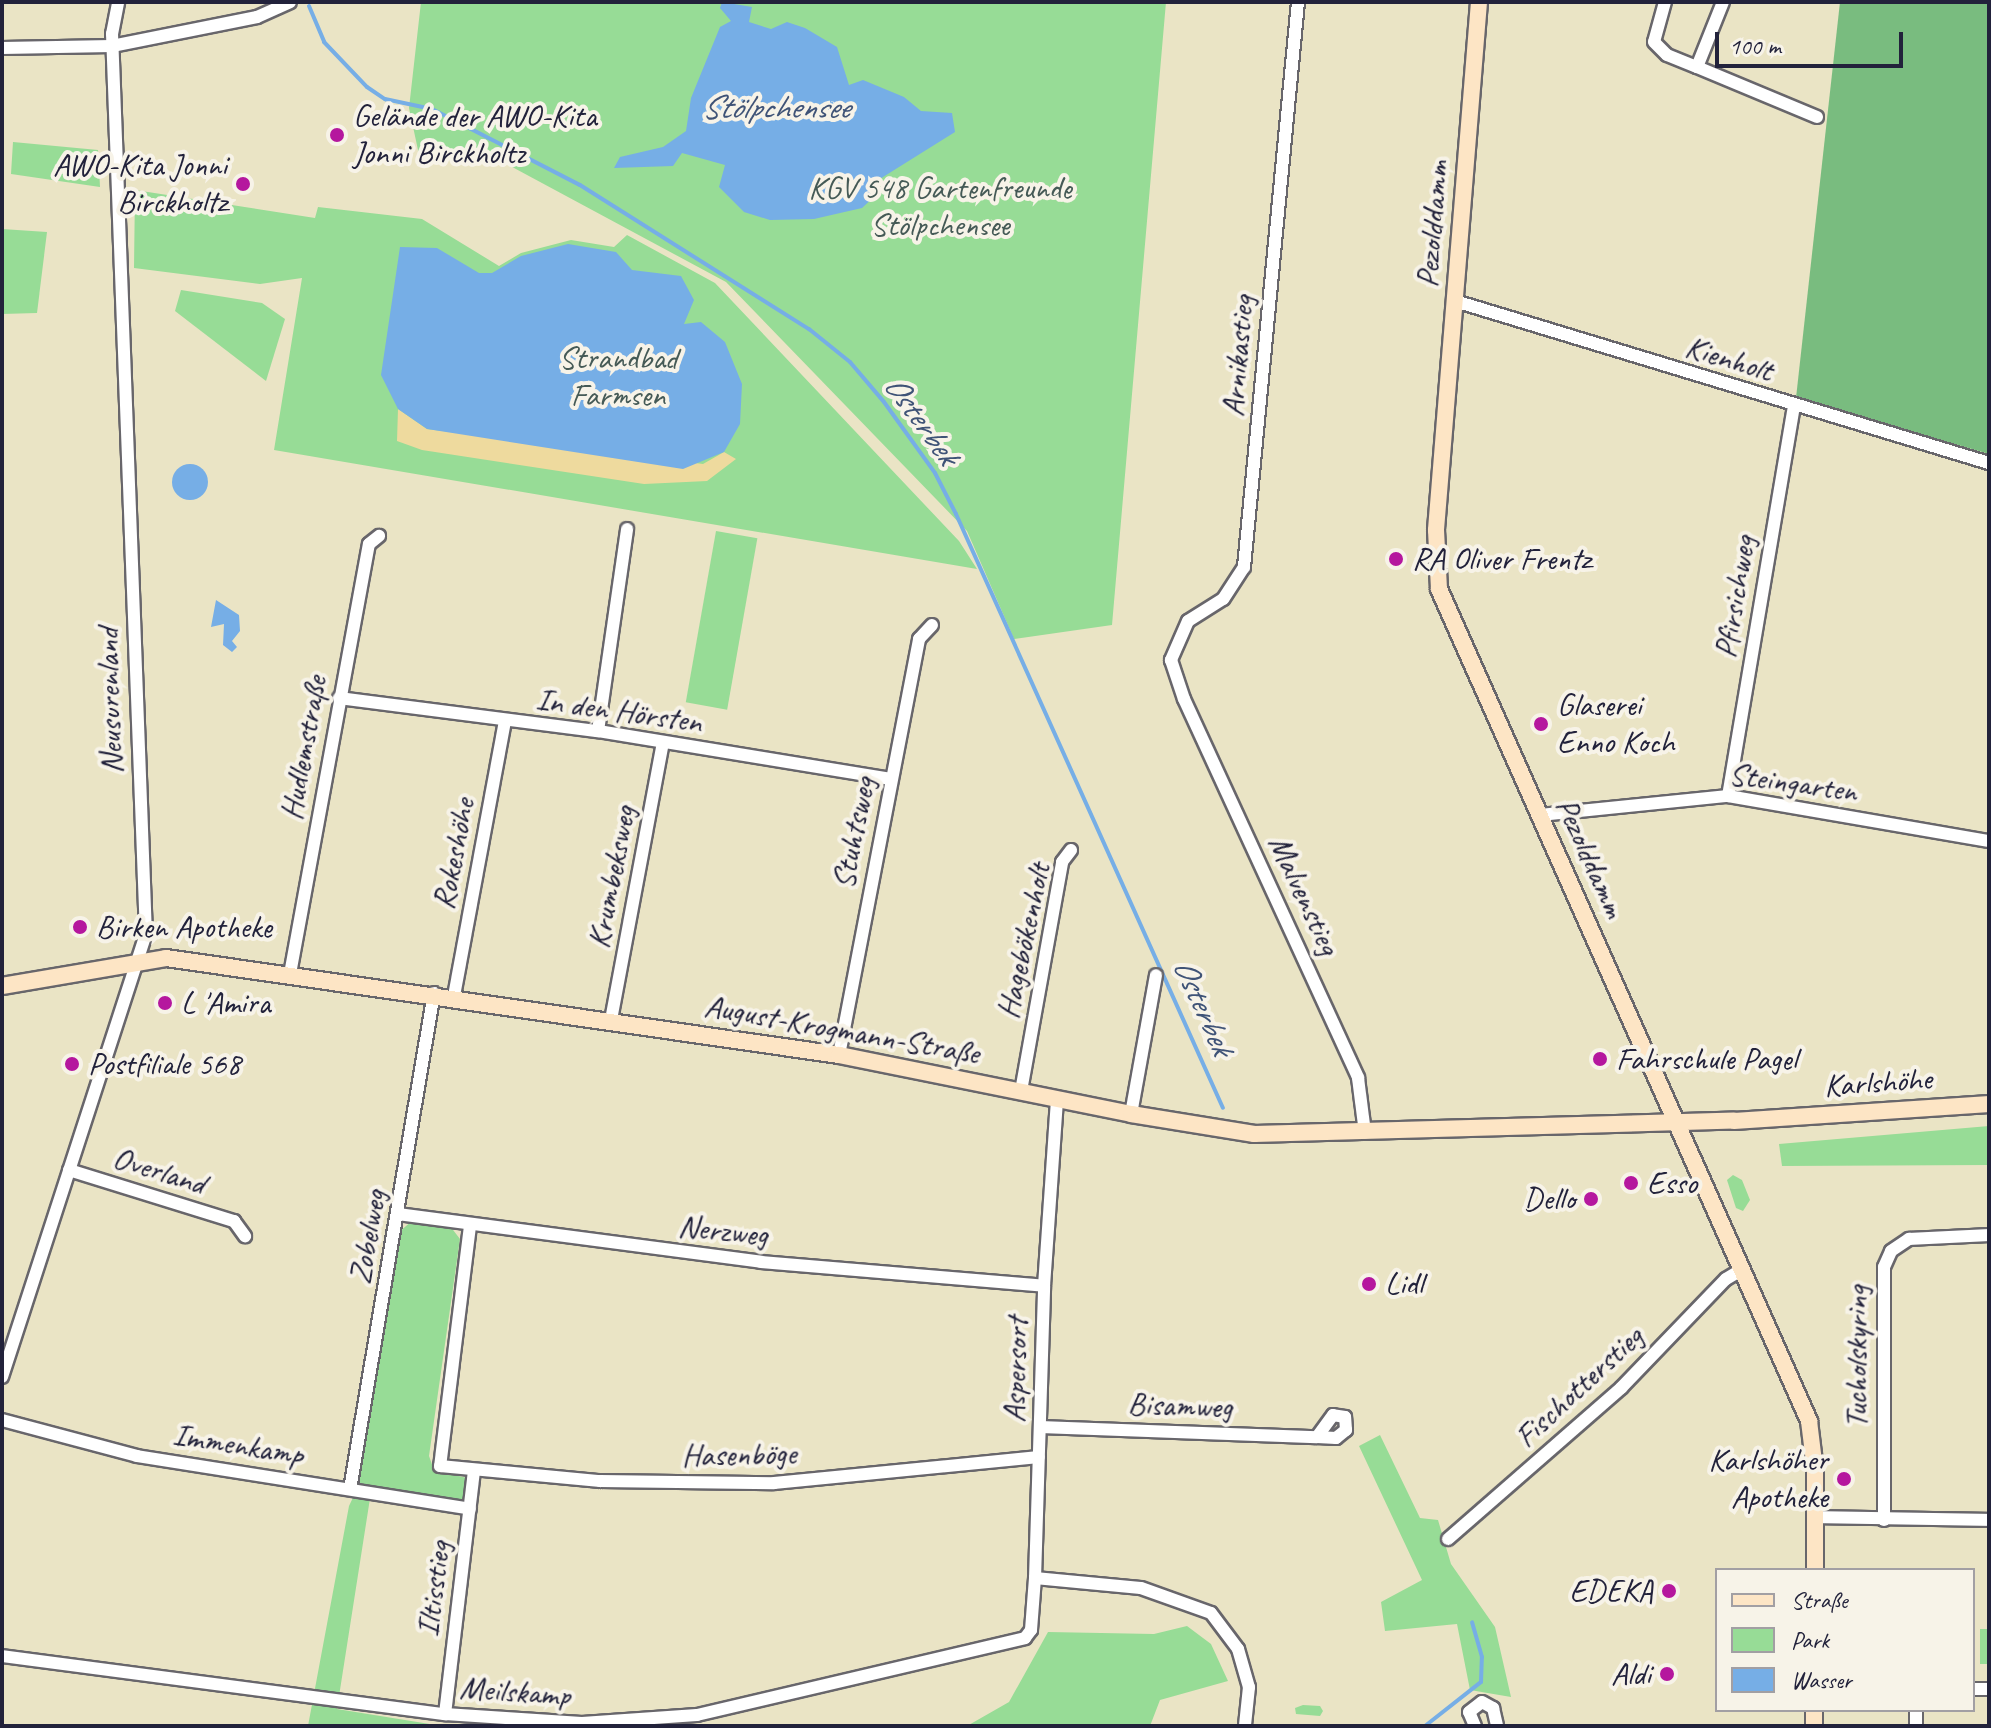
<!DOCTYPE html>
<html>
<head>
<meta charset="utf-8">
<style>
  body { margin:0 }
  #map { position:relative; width:1991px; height:1728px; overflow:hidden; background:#eae4c5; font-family:Caveat,sans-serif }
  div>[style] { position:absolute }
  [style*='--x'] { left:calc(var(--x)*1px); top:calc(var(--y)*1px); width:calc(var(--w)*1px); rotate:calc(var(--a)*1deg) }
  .green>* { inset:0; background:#97dc96; transform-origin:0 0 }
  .forest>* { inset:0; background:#79bc7f }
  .sand>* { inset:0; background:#eeda9e }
  .water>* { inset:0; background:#76aee6 }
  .round { border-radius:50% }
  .stream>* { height:4px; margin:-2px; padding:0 2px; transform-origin:2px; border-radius:2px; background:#76aee6 }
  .roads { filter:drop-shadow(2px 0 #68666b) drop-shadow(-2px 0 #68666b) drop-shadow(0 2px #68666b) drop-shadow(0 -2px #68666b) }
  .street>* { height:12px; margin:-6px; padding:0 6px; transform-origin:6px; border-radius:6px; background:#fff }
  .secondary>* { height:16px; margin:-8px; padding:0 8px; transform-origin:8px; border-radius:8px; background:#fde5c5 }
  .dots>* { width:22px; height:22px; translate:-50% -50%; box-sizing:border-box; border:4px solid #f7f3e8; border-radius:50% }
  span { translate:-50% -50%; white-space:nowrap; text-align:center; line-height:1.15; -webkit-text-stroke:8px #f7f3e8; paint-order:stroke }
  .poi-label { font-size:32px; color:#22223b }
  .left { translate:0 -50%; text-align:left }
  .right { translate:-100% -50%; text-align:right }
  .park-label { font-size:32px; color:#455a56 }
  .street-label { font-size:32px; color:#22223b }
  .water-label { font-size:34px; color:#3f5377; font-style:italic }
  .frame { position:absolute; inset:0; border:4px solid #22223b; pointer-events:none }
  .legend { position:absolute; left:1715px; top:1568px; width:260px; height:144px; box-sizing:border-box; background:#f7f3e8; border:2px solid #a29fa3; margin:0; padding:10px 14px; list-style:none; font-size:24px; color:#22223b }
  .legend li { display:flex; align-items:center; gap:16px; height:40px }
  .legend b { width:40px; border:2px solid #a29fa3 }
  .scale { position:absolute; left:1715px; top:32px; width:188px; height:36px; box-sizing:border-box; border:4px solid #22223b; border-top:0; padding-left:10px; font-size:24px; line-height:28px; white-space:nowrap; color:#22223b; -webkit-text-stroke:6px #f7f3e8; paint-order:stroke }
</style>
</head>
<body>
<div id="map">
  <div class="green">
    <i style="clip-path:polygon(421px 2px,1166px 2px,1112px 625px,1014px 639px,967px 531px,726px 282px,477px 148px,421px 164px,409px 108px)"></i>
    <i style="clip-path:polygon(13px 142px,98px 150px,100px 187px,11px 174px)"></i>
    <i style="clip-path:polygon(135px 190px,315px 218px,318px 207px,422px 219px,499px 266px,521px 253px,571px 240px,614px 247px,627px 235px,715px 283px,959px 541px,977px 569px,274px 450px,302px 278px,260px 284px,134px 268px)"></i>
    <i style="clip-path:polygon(2px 229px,47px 232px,37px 313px,2px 314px)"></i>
    <i style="clip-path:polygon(181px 290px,262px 303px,285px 319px,266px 381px,175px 311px)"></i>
    <i style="left:716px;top:531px;width:42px;height:174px;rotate:10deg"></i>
    <i style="clip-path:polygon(1989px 1126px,1989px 1165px,1782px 1166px,1779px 1144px)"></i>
    <i style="clip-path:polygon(1733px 1175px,1742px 1180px,1750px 1200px,1743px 1211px,1736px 1208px,1727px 1180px)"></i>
    <i style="clip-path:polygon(412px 1221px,450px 1226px,460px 1239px,429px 1456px,434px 1470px,467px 1478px,464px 1503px,371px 1492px,337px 1709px,442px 1726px,308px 1726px,349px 1506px,358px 1487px,399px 1232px)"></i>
    <i style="clip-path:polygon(1380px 1435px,1420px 1518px,1438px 1520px,1451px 1564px,1495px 1627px,1511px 1697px,1470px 1690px,1457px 1624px,1385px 1631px,1381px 1602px,1422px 1580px,1359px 1446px)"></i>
    <i style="clip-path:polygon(1187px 1626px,1211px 1644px,1228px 1681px,1160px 1700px,1150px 1726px,967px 1726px,1009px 1702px,1048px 1632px,1154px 1634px)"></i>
    <i style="left:1980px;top:1629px;width:9px;height:35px"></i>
    <i style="clip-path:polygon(1303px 1705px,1320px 1706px,1323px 1711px,1320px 1716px,1296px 1714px,1295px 1708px)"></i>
  </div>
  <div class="forest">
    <i style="clip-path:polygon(1840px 2px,1989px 2px,1989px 454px,1796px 398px)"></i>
  </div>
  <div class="sand">
    <i style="clip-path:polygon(398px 409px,427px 429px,703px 464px,724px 452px,736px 459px,707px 481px,644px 484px,422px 450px,397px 441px)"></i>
  </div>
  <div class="water">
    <i style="clip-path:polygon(722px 2px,752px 7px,749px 22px,771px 29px,787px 22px,805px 28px,837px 47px,849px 85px,863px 80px,904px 97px,921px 111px,952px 113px,955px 132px,875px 182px,875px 196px,862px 208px,814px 219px,770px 220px,744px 212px,719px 187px,725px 165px,682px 153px,673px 166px,614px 168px,620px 157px,663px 147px,686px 131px,691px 98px,720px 27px,731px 21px,720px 8px)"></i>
    <i style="clip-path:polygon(568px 244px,616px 252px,632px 270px,681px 276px,694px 300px,684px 324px,701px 322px,725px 342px,742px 384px,740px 424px,724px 452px,683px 469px,427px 429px,398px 409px,381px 375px,400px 247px,437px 248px,479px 273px,492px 273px,521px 256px)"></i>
    <i class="round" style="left:172px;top:464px;width:36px;height:36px"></i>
    <i style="clip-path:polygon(216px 600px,239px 615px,240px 631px,232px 641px,237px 647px,232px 652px,223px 645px,224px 624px,211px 627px)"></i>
  </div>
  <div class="stream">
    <i style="--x:309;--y:6;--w:39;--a:67"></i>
    <i style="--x:324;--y:42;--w:62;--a:46.3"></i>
    <i style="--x:367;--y:87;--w:22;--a:34"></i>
    <i style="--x:385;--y:99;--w:48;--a:12"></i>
    <i style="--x:432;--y:109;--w:166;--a:27.2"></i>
    <i style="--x:580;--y:185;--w:271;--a:32.2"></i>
    <i style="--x:809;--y:329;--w:53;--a:38.8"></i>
    <i style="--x:850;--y:362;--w:52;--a:49.6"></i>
    <i style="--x:884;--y:402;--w:87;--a:54.3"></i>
    <i style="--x:935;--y:473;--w:46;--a:62.9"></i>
    <i style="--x:956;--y:514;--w:651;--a:65.8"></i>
    <i style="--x:1425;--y:1726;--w:71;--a:-38.2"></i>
    <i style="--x:1481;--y:1682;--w:25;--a:-88"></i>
    <i style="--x:1482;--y:1657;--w:36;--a:-106"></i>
  </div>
  <div class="roads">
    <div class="street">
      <i style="--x:1298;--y:2;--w:568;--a:95.46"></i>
      <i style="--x:1244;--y:567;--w:38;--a:123"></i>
      <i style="--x:1223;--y:599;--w:41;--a:147.8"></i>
      <i style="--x:1188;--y:621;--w:43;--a:113.6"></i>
      <i style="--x:1171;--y:660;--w:41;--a:71.6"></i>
      <i style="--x:1184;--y:699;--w:417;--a:65.3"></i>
      <i style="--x:1358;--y:1078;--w:55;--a:82.7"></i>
      <i style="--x:1665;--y:2;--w:41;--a:105.4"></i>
      <i style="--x:1654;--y:42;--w:18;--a:45"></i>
      <i style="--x:1667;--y:55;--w:32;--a:22"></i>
      <i style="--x:1697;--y:67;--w:70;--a:-68.2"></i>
      <i style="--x:2;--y:48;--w:110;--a:-1"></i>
      <i style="--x:112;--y:46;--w:148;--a:-11.3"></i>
      <i style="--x:257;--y:17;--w:36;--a:-24"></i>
      <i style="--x:1697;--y:67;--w:130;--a:22.6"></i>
      <i style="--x:1455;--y:301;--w:558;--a:16.88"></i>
      <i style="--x:339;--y:698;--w:261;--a:7.3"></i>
      <i style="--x:598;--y:731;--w:297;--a:9.3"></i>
      <i style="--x:598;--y:731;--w:204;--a:-81.8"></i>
      <i style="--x:1728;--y:796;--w:396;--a:-80.4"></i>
      <i style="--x:1540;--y:815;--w:189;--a:-5.8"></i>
      <i style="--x:1728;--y:796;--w:265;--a:9.8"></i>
      <i style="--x:290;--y:974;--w:437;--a:-79.6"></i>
      <i style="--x:369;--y:544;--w:13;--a:-39"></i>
      <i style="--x:454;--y:996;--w:280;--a:-79.5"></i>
      <i style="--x:611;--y:1020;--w:282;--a:-79.4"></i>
      <i style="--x:839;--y:1055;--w:424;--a:-79.1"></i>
      <i style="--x:919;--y:639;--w:19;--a:-47"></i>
      <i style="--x:1021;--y:1091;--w:233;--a:-79.8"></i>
      <i style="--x:1062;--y:862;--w:15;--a:-53"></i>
      <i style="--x:1131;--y:1114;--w:141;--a:-79.8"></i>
      <i style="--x:69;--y:1170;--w:173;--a:17.2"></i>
      <i style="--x:234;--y:1221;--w:19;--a:54"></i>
      <i style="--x:398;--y:1214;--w:366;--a:7.5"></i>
      <i style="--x:761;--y:1262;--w:284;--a:4.8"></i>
      <i style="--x:470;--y:1226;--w:242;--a:97.1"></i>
      <i style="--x:440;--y:1466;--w:161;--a:5.4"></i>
      <i style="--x:600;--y:1481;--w:174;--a:0.7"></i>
      <i style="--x:774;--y:1483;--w:266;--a:-5.6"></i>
      <i style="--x:2;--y:1377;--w:465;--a:-72"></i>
      <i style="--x:146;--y:935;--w:902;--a:-92.16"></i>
      <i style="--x:112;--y:34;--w:33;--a:-79"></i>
      <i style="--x:2;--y:1420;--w:140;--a:14.9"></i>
      <i style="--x:137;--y:1456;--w:337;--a:9"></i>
      <i style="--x:1040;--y:1427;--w:277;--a:2.1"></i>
      <i style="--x:1317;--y:1437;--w:19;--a:3"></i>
      <i style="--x:1336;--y:1438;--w:13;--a:-39"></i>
      <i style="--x:1346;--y:1430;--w:13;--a:-94"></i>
      <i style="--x:1345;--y:1417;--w:12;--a:-171"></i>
      <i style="--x:1333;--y:1415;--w:27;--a:126"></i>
      <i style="--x:350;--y:1489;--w:503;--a:-80.39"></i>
      <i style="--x:1816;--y:1517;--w:173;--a:1"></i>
      <i style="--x:1884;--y:1520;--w:253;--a:-90"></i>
      <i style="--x:1884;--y:1267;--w:17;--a:-66"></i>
      <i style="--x:1891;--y:1251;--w:22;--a:-34"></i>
      <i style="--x:1909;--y:1239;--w:80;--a:-2.9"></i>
      <i style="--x:1448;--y:1539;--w:230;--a:-41.1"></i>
      <i style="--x:1621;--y:1388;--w:151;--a:-46.1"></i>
      <i style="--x:1726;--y:1279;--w:17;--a:-31"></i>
      <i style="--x:1035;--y:1578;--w:106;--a:5.4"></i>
      <i style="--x:1141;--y:1588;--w:74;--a:19.7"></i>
      <i style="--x:1211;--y:1613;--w:45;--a:53.1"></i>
      <i style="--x:1238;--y:1649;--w:40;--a:74"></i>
      <i style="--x:1249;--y:1687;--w:39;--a:96"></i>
      <i style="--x:2;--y:1656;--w:447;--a:7.5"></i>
      <i style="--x:445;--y:1714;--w:137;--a:3.8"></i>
      <i style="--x:582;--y:1723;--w:115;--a:-4"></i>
      <i style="--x:697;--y:1715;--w:337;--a:-13.2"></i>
      <i style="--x:1025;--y:1638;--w:10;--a:-53"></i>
      <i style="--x:1031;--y:1630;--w:52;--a:-85.6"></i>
      <i style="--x:1035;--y:1578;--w:292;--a:-88.2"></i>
      <i style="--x:1044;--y:1286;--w:188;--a:-86"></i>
      <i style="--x:1973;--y:1689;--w:16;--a:0"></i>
      <i style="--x:1916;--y:1710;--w:16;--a:90"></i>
      <i style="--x:445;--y:1714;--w:245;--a:-83.2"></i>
      <i style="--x:1475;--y:1726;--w:15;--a:-113"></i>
      <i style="--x:1469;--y:1712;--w:16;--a:-38"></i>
      <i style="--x:1482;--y:1702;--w:13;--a:29"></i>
      <i style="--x:1493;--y:1708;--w:18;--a:77"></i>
    </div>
    <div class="secondary">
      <i style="--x:1479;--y:2;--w:530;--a:94.66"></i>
      <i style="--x:1436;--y:530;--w:59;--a:87.1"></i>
      <i style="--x:1439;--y:589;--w:911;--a:66.02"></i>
      <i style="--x:1809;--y:1421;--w:49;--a:83"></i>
      <i style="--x:1815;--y:1470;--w:100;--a:90"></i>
      <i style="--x:2;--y:986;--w:166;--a:-9.7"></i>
      <i style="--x:166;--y:958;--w:680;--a:8.2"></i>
      <i style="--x:839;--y:1055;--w:298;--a:11.4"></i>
      <i style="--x:1131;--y:1114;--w:125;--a:9.2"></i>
      <i style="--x:1254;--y:1134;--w:480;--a:-1.6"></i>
      <i style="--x:1734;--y:1121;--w:256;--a:-3.8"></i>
      <i style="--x:1814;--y:1726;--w:16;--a:-90"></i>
    </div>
  </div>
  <div class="dots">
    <i style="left:337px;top:135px;background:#b5179e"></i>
    <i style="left:243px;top:184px;background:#b5179e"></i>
    <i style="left:1396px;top:559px;background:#b5179e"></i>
    <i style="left:1541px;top:724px;background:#b5179e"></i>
    <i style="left:80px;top:927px;background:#b5179e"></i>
    <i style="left:165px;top:1003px;background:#b5179e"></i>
    <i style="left:1600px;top:1059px;background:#b5179e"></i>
    <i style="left:72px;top:1064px;background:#b5179e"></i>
    <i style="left:1631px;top:1183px;background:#b5179e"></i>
    <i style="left:1591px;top:1199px;background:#b5179e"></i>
    <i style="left:1369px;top:1284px;background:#b5179e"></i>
    <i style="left:1844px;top:1479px;background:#b5179e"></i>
    <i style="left:1669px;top:1591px;background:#b5179e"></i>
    <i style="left:1667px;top:1674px;background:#b5179e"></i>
  </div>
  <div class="poi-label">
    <span class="left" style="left:353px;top:135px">Gelände der AWO-Kita<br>Jonni Birckholtz</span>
    <span class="right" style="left:227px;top:184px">AWO-Kita Jonni<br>Birckholtz</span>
    <span class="left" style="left:1412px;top:559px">RA Oliver Frentz</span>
    <span class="left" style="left:1557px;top:724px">Glaserei<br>Enno Koch</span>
    <span class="left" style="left:96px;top:927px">Birken Apotheke</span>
    <span class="left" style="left:181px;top:1003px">L 'Amira</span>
    <span class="left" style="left:1616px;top:1059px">Fahrschule Pagel</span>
    <span class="left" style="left:88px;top:1064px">Postfiliale 568</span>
    <span class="left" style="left:1647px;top:1183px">Esso</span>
    <span class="right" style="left:1575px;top:1199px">Dello</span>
    <span class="left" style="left:1385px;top:1284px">Lidl</span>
    <span class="right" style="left:1828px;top:1479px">Karlshöher<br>Apotheke</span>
    <span class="right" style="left:1653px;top:1591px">EDEKA</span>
    <span class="right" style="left:1651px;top:1674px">Aldi</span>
  </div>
  <div class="park-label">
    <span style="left:940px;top:207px">KGV 548 Gartenfreunde<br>Stölpchensee</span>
    <span style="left:618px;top:377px">Strandbad<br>Farmsen</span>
  </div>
  <div class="street-label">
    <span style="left:1433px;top:224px;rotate:-85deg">Pezolddamm</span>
    <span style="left:1238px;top:356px;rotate:-85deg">Arnikastieg</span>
    <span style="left:1729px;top:359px;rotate:17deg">Kienholt</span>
    <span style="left:1735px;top:597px;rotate:-81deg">Pfirsichweg</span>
    <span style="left:110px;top:701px;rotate:-92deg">Neusurenland</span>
    <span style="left:619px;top:711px;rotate:8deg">In den Hörsten</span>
    <span style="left:304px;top:748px;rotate:-80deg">Hudlemstraße</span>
    <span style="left:1793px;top:783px;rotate:8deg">Steingarten</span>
    <span style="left:854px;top:833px;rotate:-79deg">Stuhtsweg</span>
    <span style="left:454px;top:854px;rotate:-79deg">Rokeshöhe</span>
    <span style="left:1590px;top:858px;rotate:66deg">Pezolddamm</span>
    <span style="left:612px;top:877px;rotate:-79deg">Krumbeksweg</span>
    <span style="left:1304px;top:895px;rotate:65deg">Malvenstieg</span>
    <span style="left:1024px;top:941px;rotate:-78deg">Hagebökenholt</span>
    <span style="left:842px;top:1030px;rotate:10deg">August-Krogmann-Straße</span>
    <span style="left:1878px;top:1083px;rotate:-4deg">Karlshöhe</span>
    <span style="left:159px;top:1171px;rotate:17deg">Overland</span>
    <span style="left:723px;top:1231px;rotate:6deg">Nerzweg</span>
    <span style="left:368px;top:1237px;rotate:-80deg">Zobelweg</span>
    <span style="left:1857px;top:1357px;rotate:-90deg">Tucholskyring</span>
    <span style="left:1016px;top:1370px;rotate:-88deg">Aspersort</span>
    <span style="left:1579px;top:1387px;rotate:-43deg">Fischotterstieg</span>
    <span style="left:1180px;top:1406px;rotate:2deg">Bisamweg</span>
    <span style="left:238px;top:1445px;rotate:9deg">Immenkamp</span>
    <span style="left:739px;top:1455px;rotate:-1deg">Hasenböge</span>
    <span style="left:434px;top:1589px;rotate:-83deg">Iltisstieg</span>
    <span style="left:515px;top:1692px;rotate:4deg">Meilskamp</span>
  </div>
  <div class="water-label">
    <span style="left:775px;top:107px">Stölpchensee</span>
    <span style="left:922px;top:419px;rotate:54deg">Osterbek</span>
    <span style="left:1204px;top:1006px;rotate:66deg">Osterbek</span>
  </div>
  <div class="frame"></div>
  <ul class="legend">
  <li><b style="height:10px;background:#fde5c5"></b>Straße</li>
  <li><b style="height:22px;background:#97dc96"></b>Park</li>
  <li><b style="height:22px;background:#76aee6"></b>Wasser</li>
  </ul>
  <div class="scale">100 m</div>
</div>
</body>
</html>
